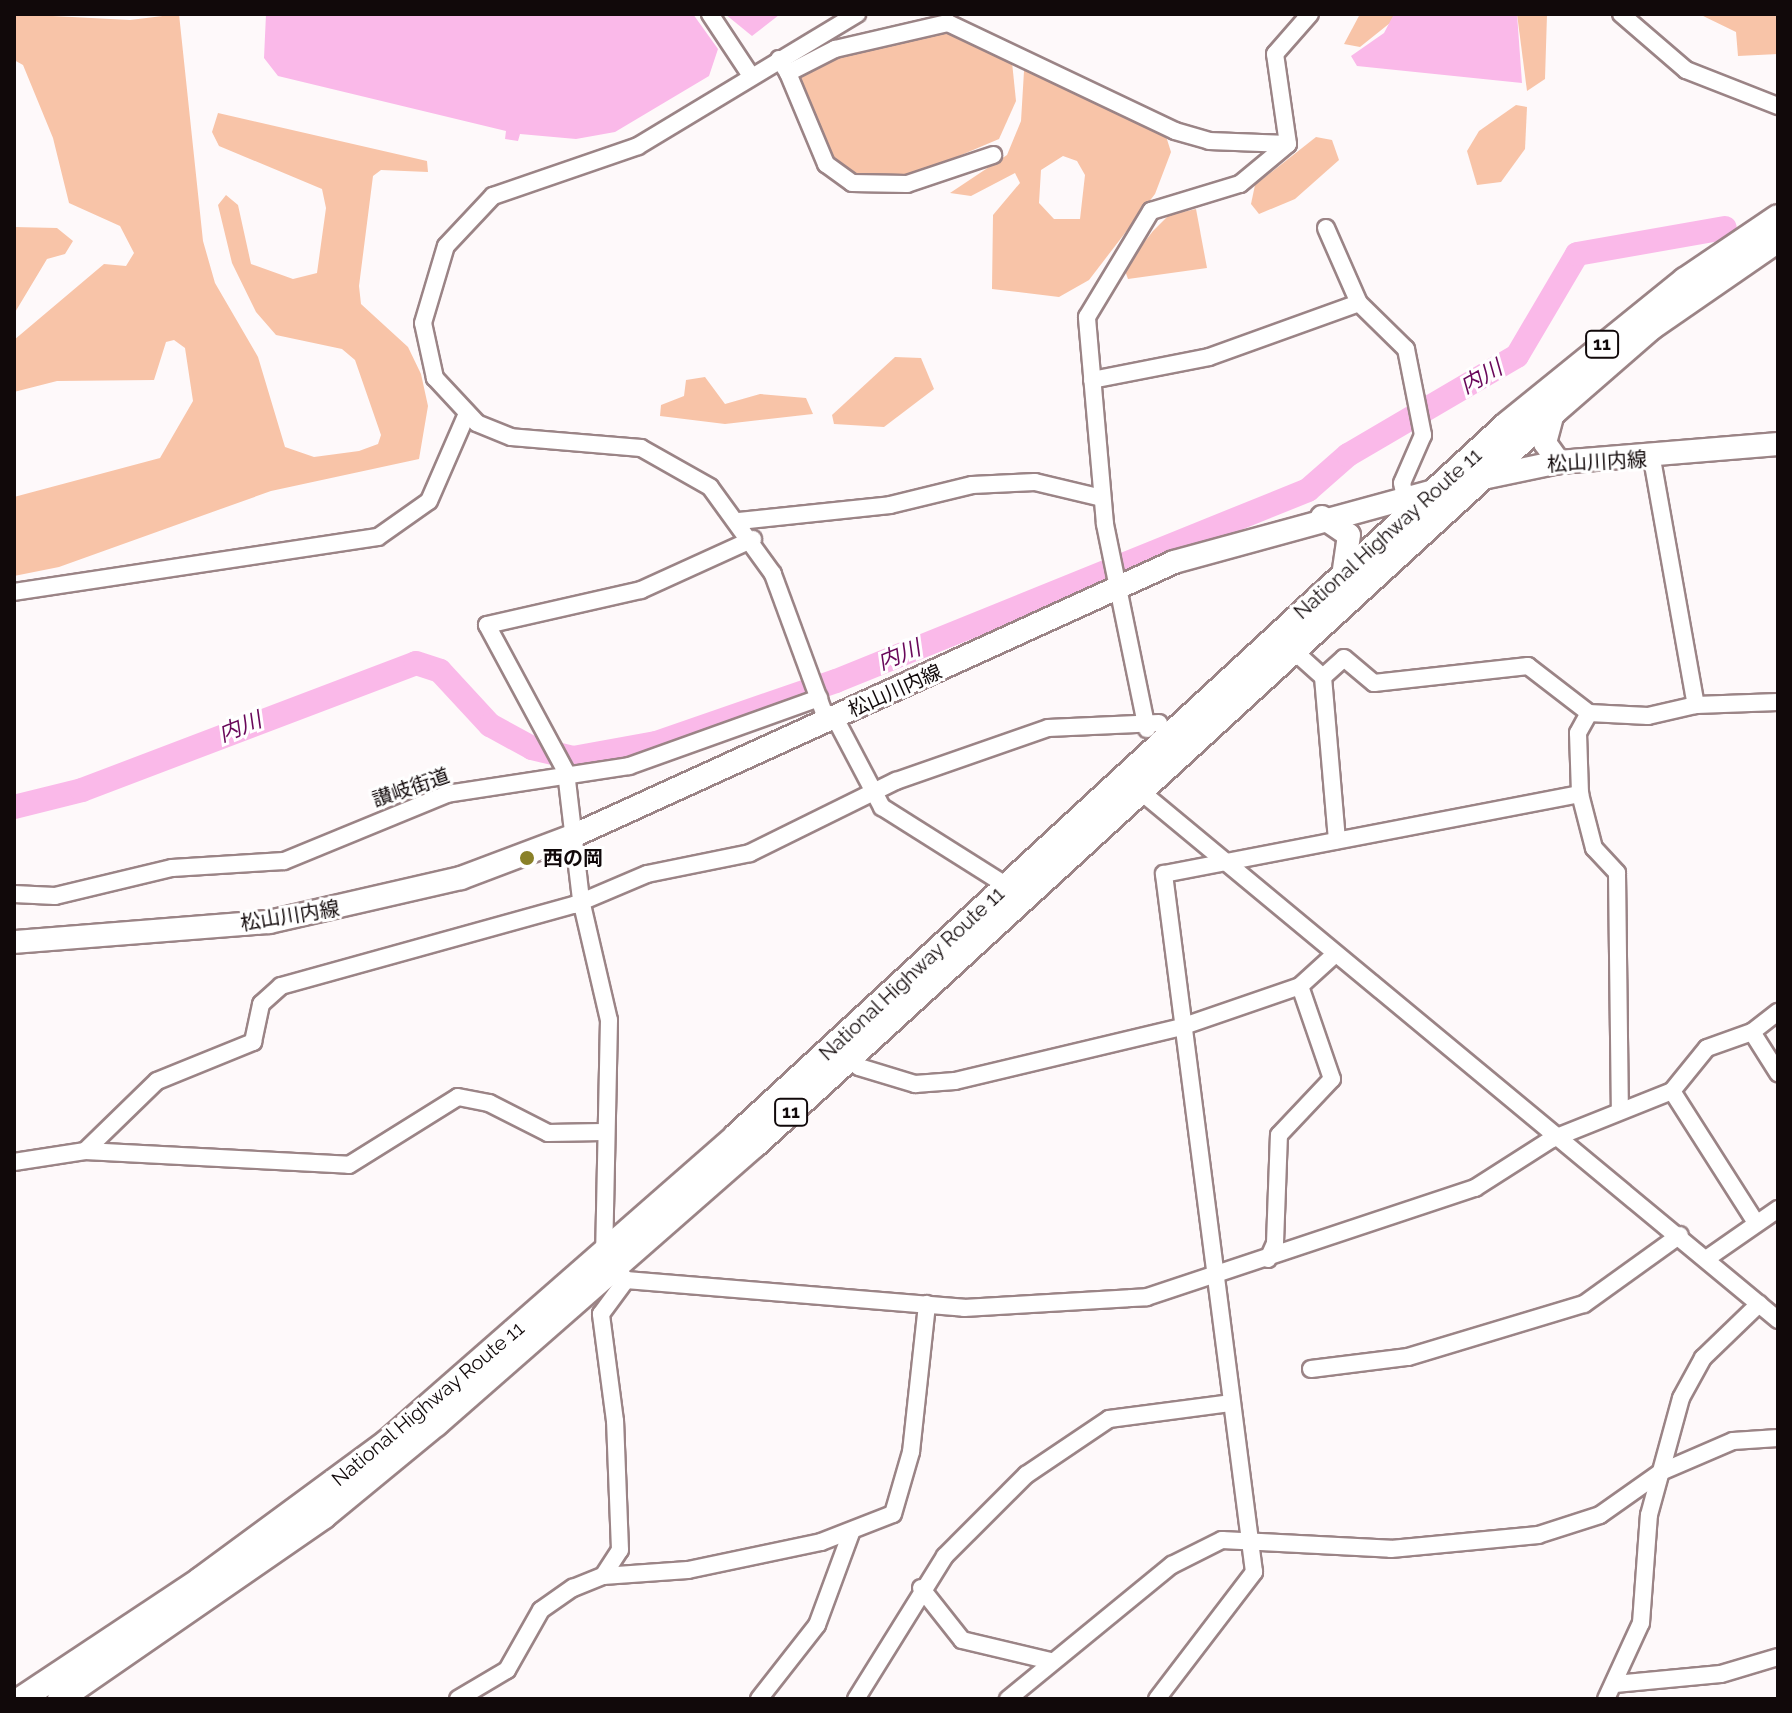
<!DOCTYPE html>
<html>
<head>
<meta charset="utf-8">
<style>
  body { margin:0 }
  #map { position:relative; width:1792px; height:1713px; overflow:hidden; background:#fef9fa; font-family:Raleway,"Noto Sans JP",sans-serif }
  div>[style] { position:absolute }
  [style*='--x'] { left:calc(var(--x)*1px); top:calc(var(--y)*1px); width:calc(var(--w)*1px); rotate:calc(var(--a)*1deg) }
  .green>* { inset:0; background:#f8c4a8 }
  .water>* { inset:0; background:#fab9e9 }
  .river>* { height:24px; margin:-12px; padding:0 12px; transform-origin:12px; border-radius:12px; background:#fab9e9 }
  .roads { filter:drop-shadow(2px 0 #9b8486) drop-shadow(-2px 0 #9b8486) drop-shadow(0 2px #9b8486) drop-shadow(0 -2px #9b8486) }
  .minor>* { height:16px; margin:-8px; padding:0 8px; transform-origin:8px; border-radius:8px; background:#fff }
  .major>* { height:22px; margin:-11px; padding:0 11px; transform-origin:11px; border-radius:11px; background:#fff }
  .highway>* { height:24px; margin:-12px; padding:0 12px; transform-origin:12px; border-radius:12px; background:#fff }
  .dots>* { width:22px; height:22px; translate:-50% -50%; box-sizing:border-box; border:4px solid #fff; border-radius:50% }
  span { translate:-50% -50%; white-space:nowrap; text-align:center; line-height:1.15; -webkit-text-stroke:6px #fff; paint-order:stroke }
  .shield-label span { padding:2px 6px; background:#fff; border:2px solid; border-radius:6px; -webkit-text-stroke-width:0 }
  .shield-label { font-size:18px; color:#11090a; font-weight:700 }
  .street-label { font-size:20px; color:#11090a }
  .poi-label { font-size:20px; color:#11090a; font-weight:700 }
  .left { translate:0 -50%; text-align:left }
  .water-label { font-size:22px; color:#69085a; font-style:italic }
  .frame { position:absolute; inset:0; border:16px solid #11090a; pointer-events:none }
</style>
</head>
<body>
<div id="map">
  <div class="green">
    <i style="clip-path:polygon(14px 14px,130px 20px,179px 14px,203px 241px,215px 283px,258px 357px,285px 447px,314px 457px,359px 451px,378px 444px,381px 435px,355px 360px,342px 349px,276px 335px,256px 312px,232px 263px,218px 205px,226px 195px,238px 205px,251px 264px,293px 279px,317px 273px,326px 208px,322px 189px,219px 146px,212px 132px,218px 113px,427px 161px,428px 172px,381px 170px,373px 176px,359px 286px,361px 304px,408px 347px,421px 374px,428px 406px,419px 459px,271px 491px,59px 567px,14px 576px,14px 497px,160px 458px,193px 401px,185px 348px,174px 340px,166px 342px,154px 380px,57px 381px,14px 392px,14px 340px,104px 264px,126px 266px,134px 253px,120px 226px,69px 203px,53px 138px,23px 65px,14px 60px)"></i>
    <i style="clip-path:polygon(1360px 14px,1394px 14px,1395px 19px,1360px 47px,1344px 44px)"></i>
    <i style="clip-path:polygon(1517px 14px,1547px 14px,1545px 79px,1527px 91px)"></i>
    <i style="clip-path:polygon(1699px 14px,1778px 14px,1778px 54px,1738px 56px,1736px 32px)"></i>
    <i style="clip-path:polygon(950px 27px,1012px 62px,1016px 101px,999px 139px,907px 178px,861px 182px,831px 164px,793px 77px,841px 54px)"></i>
    <i style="clip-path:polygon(evenodd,1036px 70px,1165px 133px,1171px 152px,1155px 194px,1089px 280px,1059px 297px,992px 289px,993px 215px,1020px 183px,1015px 173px,971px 196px,950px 193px,1007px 155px,1021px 121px,1024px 71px,1036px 70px,1063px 156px,1077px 161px,1085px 175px,1080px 219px,1054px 219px,1039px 203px,1041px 170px,1063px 156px)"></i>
    <i style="clip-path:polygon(1516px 105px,1527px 107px,1525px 149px,1501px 182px,1477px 185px,1467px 151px,1479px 131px)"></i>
    <i style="clip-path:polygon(1316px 137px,1332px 140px,1339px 160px,1295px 199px,1259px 214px,1251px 204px,1255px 185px)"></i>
    <i style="clip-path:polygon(1196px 209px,1207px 268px,1128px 279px,1124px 268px,1153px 231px,1169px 215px)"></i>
    <i style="clip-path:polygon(14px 227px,57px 228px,73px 241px,65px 254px,47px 259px,14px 314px)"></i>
    <i style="clip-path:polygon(895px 357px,921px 358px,934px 389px,884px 427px,834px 424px,832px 415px)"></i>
    <i style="clip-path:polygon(705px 377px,725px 404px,760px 394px,806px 398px,813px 414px,725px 424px,660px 416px,661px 405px,684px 396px,686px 380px)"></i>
  </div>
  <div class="water">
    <i style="clip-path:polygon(266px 14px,693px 14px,718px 49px,709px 76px,615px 132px,576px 139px,520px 134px,518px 141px,505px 139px,506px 131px,278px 76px,264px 58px)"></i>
    <i style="clip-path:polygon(725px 14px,779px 14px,779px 15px,752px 36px)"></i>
    <i style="clip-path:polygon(1394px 14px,1517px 14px,1522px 83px,1357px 66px,1351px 56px,1384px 33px)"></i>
  </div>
  <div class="river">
    <i style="--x:14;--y:807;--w:70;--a:-14"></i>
    <i style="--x:82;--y:790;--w:357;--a:-20.8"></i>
    <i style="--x:416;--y:663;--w:25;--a:18"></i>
    <i style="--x:440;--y:671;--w:74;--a:47.2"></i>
    <i style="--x:490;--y:725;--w:48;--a:28.7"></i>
    <i style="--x:532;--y:748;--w:42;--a:13.7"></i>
    <i style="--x:573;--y:758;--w:84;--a:-10.2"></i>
    <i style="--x:656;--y:743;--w:190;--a:-19"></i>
    <i style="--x:836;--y:681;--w:509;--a:-22.03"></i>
    <i style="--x:1308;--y:490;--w:53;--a:-41.2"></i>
    <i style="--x:1348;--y:455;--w:196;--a:-30.4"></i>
    <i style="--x:1517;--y:356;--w:118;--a:-59.5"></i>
    <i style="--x:1577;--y:254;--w:150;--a:-10"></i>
  </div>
  <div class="roads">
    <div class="minor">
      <i style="--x:710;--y:14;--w:74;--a:56.5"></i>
      <i style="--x:1621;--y:14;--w:86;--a:40.7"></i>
      <i style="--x:1686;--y:70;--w:99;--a:21.4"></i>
      <i style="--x:779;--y:59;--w:17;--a:57"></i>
      <i style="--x:788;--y:73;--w:53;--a:-27.1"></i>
      <i style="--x:835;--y:49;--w:116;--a:-13"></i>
      <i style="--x:948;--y:23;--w:251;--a:25.4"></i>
      <i style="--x:1175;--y:131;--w:35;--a:16"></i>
      <i style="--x:1209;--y:141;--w:79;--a:2.2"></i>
      <i style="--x:788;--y:73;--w:99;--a:67.3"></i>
      <i style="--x:826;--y:164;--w:32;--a:36"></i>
      <i style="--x:852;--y:183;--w:55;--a:1"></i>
      <i style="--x:907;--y:184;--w:91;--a:-18.6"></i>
      <i style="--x:1288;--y:144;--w:91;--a:-98.2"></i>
      <i style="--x:1275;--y:54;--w:53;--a:-48.8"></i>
      <i style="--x:1326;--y:228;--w:82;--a:66.3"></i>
      <i style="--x:1359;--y:303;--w:66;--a:44.4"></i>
      <i style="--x:1406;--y:349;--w:88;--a:78.8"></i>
      <i style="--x:1423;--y:435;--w:52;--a:113.6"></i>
      <i style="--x:1402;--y:483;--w:14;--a:78"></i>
      <i style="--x:1092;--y:380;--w:119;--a:-11.1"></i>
      <i style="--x:1209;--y:357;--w:159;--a:-19.8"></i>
      <i style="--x:1652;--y:459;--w:250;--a:79.9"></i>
      <i style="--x:739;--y:521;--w:152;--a:-6"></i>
      <i style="--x:890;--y:505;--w:84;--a:-13.7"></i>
      <i style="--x:972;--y:485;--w:63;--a:-2.7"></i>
      <i style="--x:1035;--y:482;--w:69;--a:13.4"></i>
      <i style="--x:753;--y:539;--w:123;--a:155.5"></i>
      <i style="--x:641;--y:590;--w:158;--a:167.2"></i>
      <i style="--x:487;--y:625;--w:167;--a:61.7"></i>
      <i style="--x:566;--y:772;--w:129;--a:83.3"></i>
      <i style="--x:581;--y:900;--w:123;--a:76.9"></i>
      <i style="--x:609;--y:1020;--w:233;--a:91.2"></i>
      <i style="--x:604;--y:1253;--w:35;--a:51"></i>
      <i style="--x:626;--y:1280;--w:339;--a:4.7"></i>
      <i style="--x:964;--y:1308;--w:183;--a:-3.4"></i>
      <i style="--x:1147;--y:1297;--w:346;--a:-18.4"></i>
      <i style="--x:1475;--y:1188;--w:91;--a:-32.5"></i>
      <i style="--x:1552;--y:1139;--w:129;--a:-21.8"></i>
      <i style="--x:1672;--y:1091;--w:55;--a:-50.9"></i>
      <i style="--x:1707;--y:1048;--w:48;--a:-19.6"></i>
      <i style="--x:1752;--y:1032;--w:33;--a:-38"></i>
      <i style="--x:14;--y:592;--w:368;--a:-8.6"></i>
      <i style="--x:378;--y:537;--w:62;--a:-35.2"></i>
      <i style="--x:429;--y:501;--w:93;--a:-66.5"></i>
      <i style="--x:1294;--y:651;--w:39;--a:42"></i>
      <i style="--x:1323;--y:677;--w:164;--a:85.1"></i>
      <i style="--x:1323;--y:677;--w:28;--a:-42"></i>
      <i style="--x:1344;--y:658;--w:39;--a:40"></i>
      <i style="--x:1374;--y:683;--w:155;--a:-6.3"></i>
      <i style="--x:1528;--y:666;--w:77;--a:37.6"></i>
      <i style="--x:1589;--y:713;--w:59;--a:2.9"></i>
      <i style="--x:1648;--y:716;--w:49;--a:-12.9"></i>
      <i style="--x:1696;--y:705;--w:82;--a:-2.1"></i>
      <i style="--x:1589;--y:713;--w:23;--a:119"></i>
      <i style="--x:1578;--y:733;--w:61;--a:88.1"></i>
      <i style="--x:1580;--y:794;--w:56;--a:75.5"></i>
      <i style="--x:1594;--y:848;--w:34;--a:47"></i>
      <i style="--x:1617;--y:873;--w:236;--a:89.3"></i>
      <i style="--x:835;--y:718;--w:101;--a:62.2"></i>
      <i style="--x:882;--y:807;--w:148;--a:32.3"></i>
      <i style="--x:827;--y:721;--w:157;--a:-110.2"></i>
      <i style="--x:773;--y:574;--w:107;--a:-125.9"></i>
      <i style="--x:710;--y:487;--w:79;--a:-150.5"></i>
      <i style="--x:641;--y:448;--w:130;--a:-175.2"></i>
      <i style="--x:511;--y:437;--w:37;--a:-158"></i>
      <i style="--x:477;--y:423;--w:62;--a:-133"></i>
      <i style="--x:435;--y:378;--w:56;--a:-102.3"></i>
      <i style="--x:423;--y:323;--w:80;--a:-73.4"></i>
      <i style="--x:446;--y:246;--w:69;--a:-46.8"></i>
      <i style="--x:493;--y:196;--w:153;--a:-19"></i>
      <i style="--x:638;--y:146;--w:256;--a:-31.1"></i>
      <i style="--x:1147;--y:729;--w:209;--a:-101.6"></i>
      <i style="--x:1105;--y:524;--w:208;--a:-95"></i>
      <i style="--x:1087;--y:317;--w:124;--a:-58.9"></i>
      <i style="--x:1151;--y:211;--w:93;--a:-16.9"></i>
      <i style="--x:1240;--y:184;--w:62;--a:-39.8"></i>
      <i style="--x:1133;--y:785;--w:838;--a:39.67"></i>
      <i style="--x:14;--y:894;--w:41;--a:2.8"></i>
      <i style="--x:55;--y:896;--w:120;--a:-13.5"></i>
      <i style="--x:172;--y:868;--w:112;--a:-3.6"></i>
      <i style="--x:284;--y:861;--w:176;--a:-22.3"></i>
      <i style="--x:447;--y:794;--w:184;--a:-8.7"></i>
      <i style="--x:629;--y:766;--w:202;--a:-19.7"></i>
      <i style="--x:1752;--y:1032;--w:49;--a:57.6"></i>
      <i style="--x:844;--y:1051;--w:22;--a:47"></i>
      <i style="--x:859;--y:1067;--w:59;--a:16.9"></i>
      <i style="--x:915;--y:1084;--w:40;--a:-4.3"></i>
      <i style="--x:955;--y:1081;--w:232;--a:-13.4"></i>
      <i style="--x:1181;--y:1027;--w:126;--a:-19"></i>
      <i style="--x:1300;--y:986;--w:45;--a:-42.3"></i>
      <i style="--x:1672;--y:1091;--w:156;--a:57.5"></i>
      <i style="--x:85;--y:1151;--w:264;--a:3"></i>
      <i style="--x:349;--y:1165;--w:128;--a:-32"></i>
      <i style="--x:458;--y:1097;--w:32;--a:11"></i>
      <i style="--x:489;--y:1103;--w:66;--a:27"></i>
      <i style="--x:548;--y:1133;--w:55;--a:-1"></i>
      <i style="--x:14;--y:1162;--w:72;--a:-8.8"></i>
      <i style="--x:85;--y:1151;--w:100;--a:-44.2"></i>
      <i style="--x:157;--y:1081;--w:104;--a:-22.1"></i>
      <i style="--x:253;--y:1042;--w:39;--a:-78"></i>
      <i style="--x:261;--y:1004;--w:27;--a:-42"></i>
      <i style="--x:281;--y:986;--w:304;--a:-15.5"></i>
      <i style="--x:574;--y:905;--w:79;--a:-23"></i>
      <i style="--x:647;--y:874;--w:105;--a:-11.5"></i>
      <i style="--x:750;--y:853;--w:163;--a:-26.3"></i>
      <i style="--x:896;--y:781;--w:161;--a:-19.2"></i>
      <i style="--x:1048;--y:728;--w:111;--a:-2.6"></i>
      <i style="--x:1709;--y:1257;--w:84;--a:-34.8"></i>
      <i style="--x:1268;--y:1259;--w:17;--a:-66"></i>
      <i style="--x:1275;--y:1243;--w:108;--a:-87.9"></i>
      <i style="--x:1279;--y:1135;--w:77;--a:-46.6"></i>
      <i style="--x:1332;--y:1079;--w:98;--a:-109"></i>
      <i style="--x:1311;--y:1369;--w:98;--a:-7.1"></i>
      <i style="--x:1408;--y:1357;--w:184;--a:-16.8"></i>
      <i style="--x:1584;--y:1304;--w:118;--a:-35.7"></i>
      <i style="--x:603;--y:1576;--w:31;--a:-57"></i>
      <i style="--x:620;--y:1550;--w:129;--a:-92.2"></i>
      <i style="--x:615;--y:1421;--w:108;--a:-97.5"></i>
      <i style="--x:601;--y:1314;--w:42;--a:-53.7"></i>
      <i style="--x:921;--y:1588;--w:66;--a:51.7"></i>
      <i style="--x:962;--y:1640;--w:91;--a:13.3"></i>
      <i style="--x:1615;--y:1684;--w:106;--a:-5.4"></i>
      <i style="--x:1721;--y:1674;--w:59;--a:-16.6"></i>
      <i style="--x:458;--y:1699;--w:57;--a:-30.6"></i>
      <i style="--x:507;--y:1670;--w:69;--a:-60.5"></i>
      <i style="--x:541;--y:1610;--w:39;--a:-35"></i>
      <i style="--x:573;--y:1588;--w:32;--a:-22"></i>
      <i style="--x:603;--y:1576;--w:85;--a:-4"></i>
      <i style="--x:688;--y:1570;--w:136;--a:-11.9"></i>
      <i style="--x:821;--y:1542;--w:77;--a:-21.3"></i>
      <i style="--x:893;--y:1514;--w:65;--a:-73.8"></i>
      <i style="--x:911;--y:1452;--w:149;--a:-83.8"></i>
      <i style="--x:759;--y:1699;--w:94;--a:-51.9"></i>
      <i style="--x:817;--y:1625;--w:98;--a:-69.7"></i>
      <i style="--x:856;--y:1699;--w:168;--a:-58.1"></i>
      <i style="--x:945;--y:1556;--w:115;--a:-45"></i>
      <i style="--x:1026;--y:1475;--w:100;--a:-34"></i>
      <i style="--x:1109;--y:1419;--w:122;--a:-7.5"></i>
      <i style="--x:1008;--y:1699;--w:212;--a:-39.3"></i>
      <i style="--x:1172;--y:1565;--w:56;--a:-26.6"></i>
      <i style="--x:1222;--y:1540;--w:169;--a:3"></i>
      <i style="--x:1391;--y:1549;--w:148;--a:-5.4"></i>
      <i style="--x:1538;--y:1535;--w:65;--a:-17.9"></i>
      <i style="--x:1600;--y:1515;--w:75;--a:-35.2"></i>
      <i style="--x:1661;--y:1472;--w:78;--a:-23.3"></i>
      <i style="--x:1733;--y:1441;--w:45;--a:-3.8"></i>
      <i style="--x:1157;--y:1699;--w:160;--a:-52.6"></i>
      <i style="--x:1254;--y:1572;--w:704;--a:-97.35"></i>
      <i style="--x:1164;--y:874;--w:424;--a:-10.9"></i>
      <i style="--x:1606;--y:1699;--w:84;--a:-65.3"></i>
      <i style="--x:1641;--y:1623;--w:108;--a:-85.8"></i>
      <i style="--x:1649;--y:1515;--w:121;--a:-74.7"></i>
      <i style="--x:1681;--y:1398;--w:46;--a:-61.2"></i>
      <i style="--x:1703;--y:1358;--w:78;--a:-44"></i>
    </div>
    <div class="major">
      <i style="--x:1553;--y:413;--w:31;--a:105"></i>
      <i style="--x:1545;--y:443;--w:24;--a:54"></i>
      <i style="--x:1478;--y:479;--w:83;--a:-11.9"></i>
      <i style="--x:1559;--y:462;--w:220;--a:-4.7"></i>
      <i style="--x:1322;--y:517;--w:32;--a:34"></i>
      <i style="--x:1349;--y:535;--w:41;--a:98.3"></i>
      <i style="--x:14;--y:942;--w:256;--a:-4.5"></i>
      <i style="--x:269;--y:922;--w:197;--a:-12.9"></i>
      <i style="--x:461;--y:878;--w:122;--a:-20.7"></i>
      <i style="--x:575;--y:835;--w:658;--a:-24.5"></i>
      <i style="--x:1174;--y:562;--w:277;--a:-15.3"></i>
    </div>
    <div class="highway">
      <i style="--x:21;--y:1699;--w:215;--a:-33.6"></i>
      <i style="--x:200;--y:1580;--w:232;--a:-36.4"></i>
      <i style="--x:387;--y:1442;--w:464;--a:-41.2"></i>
      <i style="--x:736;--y:1136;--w:1049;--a:-42.72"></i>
      <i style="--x:1507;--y:424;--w:229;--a:-39"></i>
      <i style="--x:1685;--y:280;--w:112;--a:-34.1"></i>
      <i style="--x:60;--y:1699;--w:321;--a:-34.7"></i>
      <i style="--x:324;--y:1516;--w:145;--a:-39.4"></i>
      <i style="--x:436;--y:1424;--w:424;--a:-41.2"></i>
      <i style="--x:755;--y:1145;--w:1083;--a:-42.53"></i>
      <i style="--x:1553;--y:413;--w:131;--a:-41"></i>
      <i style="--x:1652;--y:327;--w:153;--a:-34.6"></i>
    </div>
  </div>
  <div class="dots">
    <i style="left:527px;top:858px;background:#8a8129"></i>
  </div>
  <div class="shield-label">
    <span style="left:1602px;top:344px">11</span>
    <span style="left:791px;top:1112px">11</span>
  </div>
  <div class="street-label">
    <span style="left:1597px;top:462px;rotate:-3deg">松山川内線</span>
    <span style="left:1388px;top:534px;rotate:-42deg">National Highway Route 11</span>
    <span style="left:895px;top:691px;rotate:-24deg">松山川内線</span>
    <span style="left:411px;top:788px;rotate:-19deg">讃岐街道</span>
    <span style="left:290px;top:916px;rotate:-9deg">松山川内線</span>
    <span style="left:912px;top:974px;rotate:-43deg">National Highway Route 11</span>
    <span style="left:428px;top:1404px;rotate:-40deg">National Highway Route 11</span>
  </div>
  <div class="poi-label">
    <span class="left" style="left:543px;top:858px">西の岡</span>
  </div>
  <div class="water-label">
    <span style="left:1481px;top:377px;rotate:-30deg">内川</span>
    <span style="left:899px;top:655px;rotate:-22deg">内川</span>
    <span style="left:240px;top:727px;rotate:-22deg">内川</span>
  </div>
  <div class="frame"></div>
</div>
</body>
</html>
